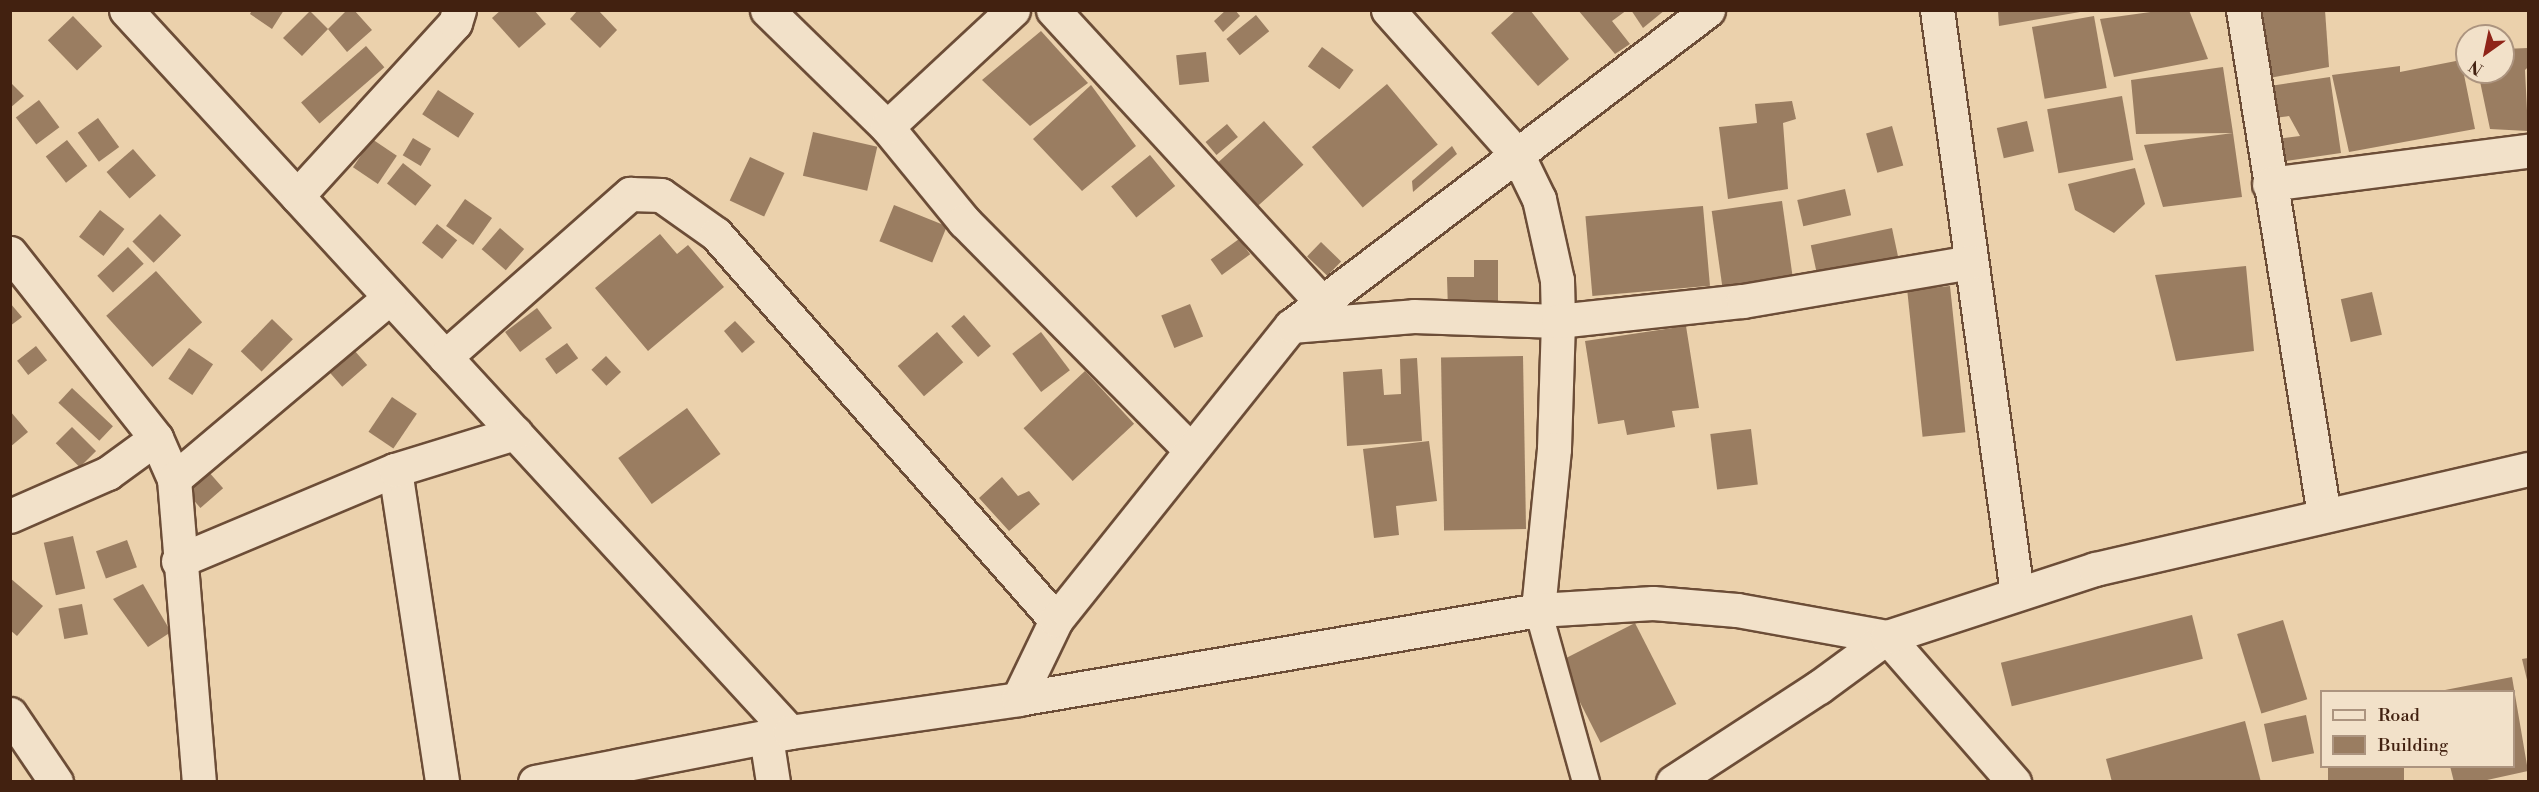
<!DOCTYPE html>
<html>
<head>
<meta charset="utf-8">
<style>
  body { margin:0 }
  #map { position:relative; width:2539px; height:792px; overflow:hidden; background:#ebd1ac; font-family:"Libre Bodoni",serif }
  div>[style] { position:absolute }
  [style*='--x'] { left:calc(var(--x)*1px); top:calc(var(--y)*1px); width:calc(var(--w)*1px); rotate:calc(var(--a)*1deg) }
  .building>* { inset:0; background:#9a7d61; transform-origin:0 0 }
  .roads { filter:drop-shadow(2px 0 #6c4d37) drop-shadow(-2px 0 #6c4d37) drop-shadow(0 2px #6c4d37) drop-shadow(0 -2px #6c4d37) }
  .lane>* { height:26px; margin:-13px; padding:0 13px; transform-origin:13px; border-radius:13px; background:#f2e1c9 }
  .street>* { height:33px; margin:-16.5px; padding:0 16.5px; transform-origin:16.5px; border-radius:16.5px; background:#f2e1c9 }
  .secondary>* { height:33px; margin:-16.5px; padding:0 16.5px; transform-origin:16.5px; border-radius:16.5px; background:#f2e1c9 }
  span { translate:-50% -50%; white-space:nowrap; text-align:center; line-height:1.15; -webkit-text-stroke:5px #f2e1c9; paint-order:stroke }
  .frame { position:absolute; inset:0; border:12px solid #422110; pointer-events:none }
  .legend { position:absolute; left:2320px; top:690px; width:195px; height:78px; box-sizing:border-box; background:#f2e1c9; border:2px solid #ac947f; margin:0; padding:8px 10px; list-style:none; font-size:18px; color:#422110 }
  .legend li { display:flex; align-items:center; gap:12px; height:30px }
  .legend b { width:30px; border:2px solid #ac947f }
  .north { position:absolute; left:2455px; top:24px; width:60px; height:60px; box-sizing:border-box; background:#f2e1c9; border:2px solid #ac947f; border-radius:50%; rotate:213deg; font-size:16px; font-weight:700; line-height:24px; text-align:center; color:#422110 }
  .north::after { content:''; display:block; margin:auto; width:21px; height:27px; background:#8f2418; clip-path:polygon(50% 0,100% 100%,50% 72%,0 100%) }
</style>
</head>
<body>
<div id="map">
  <div class="building">
    <i style="clip-path:polygon(252px 10px,284px 10px,272px 29px,250px 14px)"></i>
    <i style="clip-path:polygon(347px 10px,354px 10px,372px 30px,347px 52px,328px 29px,302px 56px,283px 38px,310px 11px,328px 29px)"></i>
    <i style="clip-path:polygon(501px 10px,534px 10px,546px 24px,519px 48px,492px 18px)"></i>
    <i style="clip-path:polygon(578px 10px,598px 10px,617px 30px,600px 48px,570px 19px)"></i>
    <i style="clip-path:polygon(1226px 10px,1235px 10px,1240px 16px,1223px 32px,1214px 21px)"></i>
    <i style="clip-path:polygon(1516px 10px,1530px 10px,1569px 59px,1538px 86px,1491px 33px)"></i>
    <i style="clip-path:polygon(1578px 10px,1627px 10px,1612px 21px,1630px 44px,1615px 54px)"></i>
    <i style="clip-path:polygon(1631px 10px,1665px 10px,1643px 28px)"></i>
    <i style="clip-path:polygon(1998px 10px,2080px 10px,2080px 12px,1999px 26px)"></i>
    <i style="clip-path:polygon(2165px 10px,2189px 10px,2208px 59px,2114px 77px,2100px 19px)"></i>
    <i style="clip-path:polygon(2257px 10px,2325px 10px,2329px 67px,2264px 79px)"></i>
    <i style="left:1256px;top:15px;width:21px;height:38px;rotate:51deg"></i>
    <i style="left:73px;top:16px;width:42px;height:35px;rotate:46deg"></i>
    <i style="left:2094px;top:16px;width:73px;height:63px;rotate:80deg"></i>
    <i style="clip-path:polygon(1041px 31px,1088px 83px,1030px 126px,982px 80px)"></i>
    <i style="left:366px;top:46px;width:28px;height:86px;rotate:49deg"></i>
    <i style="left:1322px;top:47px;width:39px;height:24px;rotate:36deg"></i>
    <i style="clip-path:polygon(2528px 48px,2528px 67px,2525px 70px,2528px 131px,2490px 129px,2478px 72px,2503px 72px,2503px 49px)"></i>
    <i style="left:1206px;top:52px;width:30px;height:30px;rotate:84deg"></i>
    <i style="clip-path:polygon(2461px 60px,2475px 129px,2349px 152px,2332px 75px,2400px 66px,2400px 72px)"></i>
    <i style="clip-path:polygon(2223px 67px,2233px 133px,2242px 197px,2163px 207px,2144px 145px,2233px 133px,2136px 134px,2131px 80px)"></i>
    <i style="clip-path:polygon(2330px 77px,2341px 153px,2273px 163px,2269px 140px,2300px 136px,2289px 116px,2274px 118px,2270px 86px)"></i>
    <i style="clip-path:polygon(10px 82px,24px 96px,10px 108px)"></i>
    <i style="left:1387px;top:84px;width:79px;height:98px;rotate:50deg"></i>
    <i style="clip-path:polygon(1091px 85px,1136px 146px,1082px 191px,1033px 139px)"></i>
    <i style="left:438px;top:90px;width:43px;height:29px;rotate:33deg"></i>
    <i style="left:2122px;top:96px;width:65px;height:76px;rotate:80deg"></i>
    <i style="left:39px;top:100px;width:34px;height:29px;rotate:53deg"></i>
    <i style="clip-path:polygon(1792px 101px,1796px 119px,1783px 123px,1788px 189px,1728px 199px,1719px 127px,1757px 123px,1755px 104px)"></i>
    <i style="left:98px;top:118px;width:36px;height:25px;rotate:54deg"></i>
    <i style="left:1264px;top:121px;width:59px;height:66px;rotate:48deg"></i>
    <i style="left:2027px;top:121px;width:31px;height:31px;rotate:77deg"></i>
    <i style="left:1227px;top:124px;width:17px;height:28px;rotate:50deg"></i>
    <i style="left:1892px;top:126px;width:41px;height:27px;rotate:74deg"></i>
    <i style="left:813px;top:132px;width:66px;height:45px;rotate:13deg"></i>
    <i style="left:413px;top:138px;width:21px;height:20px;rotate:31deg"></i>
    <i style="left:372px;top:139px;width:30px;height:34px;rotate:34deg"></i>
    <i style="left:67px;top:140px;width:33px;height:27px;rotate:52deg"></i>
    <i style="clip-path:polygon(1452px 146px,1457px 154px,1413px 192px,1412px 181px)"></i>
    <i style="left:133px;top:149px;width:35px;height:35px;rotate:49deg"></i>
    <i style="left:1150px;top:155px;width:40px;height:50px;rotate:51deg"></i>
    <i style="left:750px;top:157px;width:38px;height:48px;rotate:25deg"></i>
    <i style="left:403px;top:163px;width:36px;height:26px;rotate:38deg"></i>
    <i style="clip-path:polygon(2135px 168px,2145px 204px,2114px 233px,2075px 210px,2068px 184px)"></i>
    <i style="left:1845px;top:189px;width:27px;height:49px;rotate:77deg"></i>
    <i style="left:465px;top:199px;width:33px;height:33px;rotate:35deg"></i>
    <i style="left:1782px;top:201px;width:76px;height:71px;rotate:82deg"></i>
    <i style="left:894px;top:205px;width:57px;height:39px;rotate:22deg"></i>
    <i style="left:1703px;top:206px;width:80px;height:118px;rotate:85deg"></i>
    <i style="left:100px;top:210px;width:31px;height:34px;rotate:38deg"></i>
    <i style="left:160px;top:214px;width:30px;height:39px;rotate:45deg"></i>
    <i style="left:437px;top:224px;width:26px;height:24px;rotate:39deg"></i>
    <i style="left:500px;top:228px;width:32px;height:28px;rotate:41deg"></i>
    <i style="left:1892px;top:228px;width:34px;height:83px;rotate:78deg"></i>
    <i style="clip-path:polygon(660px 234px,677px 254px,688px 245px,724px 287px,648px 351px,595px 288px)"></i>
    <i style="left:1239px;top:239px;width:19px;height:35px;rotate:54deg"></i>
    <i style="left:1321px;top:242px;width:28px;height:20px;rotate:44deg"></i>
    <i style="left:128px;top:247px;width:23px;height:42px;rotate:47deg"></i>
    <i style="clip-path:polygon(1474px 260px,1498px 260px,1498px 311px,1448px 311px,1447px 277px,1474px 277px)"></i>
    <i style="clip-path:polygon(2246px 266px,2254px 351px,2176px 361px,2155px 275px)"></i>
    <i style="left:156px;top:271px;width:69px;height:67px;rotate:48deg"></i>
    <i style="left:1950px;top:286px;width:147px;height:43px;rotate:84deg"></i>
    <i style="left:2372px;top:292px;width:44px;height:32px;rotate:77deg"></i>
    <i style="clip-path:polygon(10px 303px,22px 317px,10px 326px)"></i>
    <i style="left:1190px;top:304px;width:35px;height:31px;rotate:68deg"></i>
    <i style="left:537px;top:308px;width:25px;height:40px;rotate:53deg"></i>
    <i style="left:964px;top:315px;width:41px;height:17px;rotate:49deg"></i>
    <i style="left:272px;top:319px;width:29px;height:45px;rotate:44deg"></i>
    <i style="clip-path:polygon(735px 321px,755px 342px,742px 353px,724px 331px)"></i>
    <i style="clip-path:polygon(1686px 326px,1699px 408px,1672px 411px,1675px 427px,1627px 435px,1624px 420px,1598px 424px,1585px 341px)"></i>
    <i style="left:937px;top:332px;width:40px;height:52px;rotate:49deg"></i>
    <i style="left:1041px;top:332px;width:48px;height:36px;rotate:53deg"></i>
    <i style="left:567px;top:343px;width:19px;height:27px;rotate:54deg"></i>
    <i style="left:36px;top:346px;width:18px;height:24px;rotate:52deg"></i>
    <i style="left:189px;top:348px;width:29px;height:37px;rotate:34deg"></i>
    <i style="left:354px;top:350px;width:20px;height:33px;rotate:49deg"></i>
    <i style="left:606px;top:356px;width:22px;height:20px;rotate:47deg"></i>
    <i style="left:1523px;top:356px;width:173px;height:82px;rotate:89deg"></i>
    <i style="clip-path:polygon(1417px 358px,1422px 441px,1347px 446px,1343px 372px,1382px 369px,1384px 395px,1401px 394px,1400px 359px)"></i>
    <i style="left:1085px;top:371px;width:72px;height:84px;rotate:47deg"></i>
    <i style="left:72px;top:388px;width:56px;height:20px;rotate:43deg"></i>
    <i style="left:392px;top:397px;width:30px;height:42px;rotate:34deg"></i>
    <i style="left:687px;top:408px;width:57px;height:85px;rotate:54deg"></i>
    <i style="clip-path:polygon(10px 411px,28px 432px,10px 447px)"></i>
    <i style="left:72px;top:427px;width:34px;height:23px;rotate:45deg"></i>
    <i style="left:1751px;top:429px;width:56px;height:41px;rotate:83deg"></i>
    <i style="clip-path:polygon(1429px 441px,1437px 501px,1396px 506px,1399px 535px,1374px 538px,1363px 449px)"></i>
    <i style="left:208px;top:471px;width:23px;height:30px;rotate:49deg"></i>
    <i style="clip-path:polygon(1002px 477px,1018px 496px,1029px 491px,1040px 504px,1009px 531px,979px 498px)"></i>
    <i style="left:73px;top:536px;width:54px;height:30px;rotate:77deg"></i>
    <i style="left:127px;top:540px;width:29px;height:33px;rotate:70deg"></i>
    <i style="clip-path:polygon(10px 578px,43px 606px,17px 636px,10px 630px)"></i>
    <i style="clip-path:polygon(143px 584px,171px 632px,148px 647px,113px 599px)"></i>
    <i style="left:82px;top:604px;width:31px;height:24px;rotate:79deg"></i>
    <i style="left:2192px;top:615px;width:45px;height:197px;rotate:76deg"></i>
    <i style="left:2283px;top:620px;width:83px;height:48px;rotate:73deg"></i>
    <i style="left:1635px;top:623px;width:91px;height:85px;rotate:63deg"></i>
    <i style="clip-path:polygon(2528px 658px,2528px 684px,2522px 659px)"></i>
    <i style="clip-path:polygon(2512px 677px,2528px 771px,2478px 782px,2454px 782px,2450px 766px,2514px 766px,2514px 692px,2445px 690px)"></i>
    <i style="left:2306px;top:715px;width:39px;height:43px;rotate:78deg"></i>
    <i style="clip-path:polygon(2245px 721px,2261px 782px,2112px 782px,2106px 759px)"></i>
    <i style="left:2328px;top:766px;width:76px;height:16px"></i>
  </div>
  <div class="roads">
    <div class="lane">
      <i style="--x:1538;--y:610;--w:179;--a:74.4"></i>
    </div>
    <div class="street">
      <i style="--x:126;--y:10;--w:981;--a:47.4"></i>
      <i style="--x:767;--y:10;--w:168;--a:44.3"></i>
      <i style="--x:887;--y:127;--w:122;--a:50.7"></i>
      <i style="--x:964;--y:221;--w:321;--a:45.3"></i>
      <i style="--x:1053;--y:10;--w:398;--a:47.4"></i>
      <i style="--x:1388;--y:10;--w:195;--a:48.3"></i>
      <i style="--x:1518;--y:156;--w:48;--a:64"></i>
      <i style="--x:1539;--y:199;--w:83;--a:77.5"></i>
      <i style="--x:1557;--y:280;--w:41;--a:88.6"></i>
      <i style="--x:1558;--y:321;--w:128;--a:91.8"></i>
      <i style="--x:1554;--y:449;--w:162;--a:95.7"></i>
      <i style="--x:1937;--y:10;--w:588;--a:82.19"></i>
      <i style="--x:2243;--y:10;--w:511;--a:80.89"></i>
      <i style="--x:887;--y:127;--w:172;--a:-42.9"></i>
      <i style="--x:2269;--y:184;--w:261;--a:-7.3"></i>
      <i style="--x:297;--y:196;--w:234;--a:-47.6"></i>
      <i style="--x:455;--y:23;--w:14;--a:-73"></i>
      <i style="--x:10;--y:253;--w:236;--a:51.7"></i>
      <i style="--x:156;--y:438;--w:45;--a:66.3"></i>
      <i style="--x:174;--y:479;--w:304;--a:85.3"></i>
      <i style="--x:1291;--y:326;--w:123;--a:-4.6"></i>
      <i style="--x:1414;--y:316;--w:144;--a:2"></i>
      <i style="--x:1558;--y:321;--w:186;--a:-6.2"></i>
      <i style="--x:1743;--y:301;--w:231;--a:-9.7"></i>
      <i style="--x:445;--y:357;--w:247;--a:-41.4"></i>
      <i style="--x:630;--y:194;--w:31;--a:2"></i>
      <i style="--x:661;--y:195;--w:67;--a:35.3"></i>
      <i style="--x:716;--y:234;--w:514;--a:48.63"></i>
      <i style="--x:395;--y:470;--w:316;--a:81.4"></i>
      <i style="--x:174;--y:479;--w:282;--a:-40.1"></i>
      <i style="--x:10;--y:516;--w:107;--a:-23.7"></i>
      <i style="--x:108;--y:473;--w:59;--a:-36.1"></i>
      <i style="--x:178;--y:561;--w:235;--a:-22.8"></i>
      <i style="--x:395;--y:470;--w:126;--a:-17.1"></i>
      <i style="--x:1018;--y:699;--w:88;--a:-64.3"></i>
      <i style="--x:1056;--y:620;--w:376;--a:-51.4"></i>
      <i style="--x:1291;--y:326;--w:523;--a:-37.15"></i>
      <i style="--x:10;--y:714;--w:82;--a:55.9"></i>
      <i style="--x:766;--y:737;--w:46;--a:81.2"></i>
      <i style="--x:535;--y:782;--w:260;--a:-11.1"></i>
      <i style="--x:790;--y:732;--w:230;--a:-8.2"></i>
      <i style="--x:1018;--y:699;--w:528;--a:-9.71"></i>
      <i style="--x:1538;--y:610;--w:115;--a:-3.5"></i>
      <i style="--x:1653;--y:603;--w:84;--a:4.8"></i>
      <i style="--x:1737;--y:610;--w:152;--a:10.2"></i>
      <i style="--x:1887;--y:637;--w:193;--a:48.8"></i>
    </div>
    <div class="secondary">
      <i style="--x:1673;--y:782;--w:174;--a:-33.1"></i>
      <i style="--x:1819;--y:687;--w:84;--a:-36.3"></i>
      <i style="--x:1887;--y:637;--w:219;--a:-18.1"></i>
      <i style="--x:2095;--y:569;--w:444;--a:-13"></i>
    </div>
  </div>
  <div class="frame"></div>
  <ul class="legend">
  <li><b style="height:8px;background:#f2e1c9"></b>Road</li>
  <li><b style="height:16px;background:#9a7d61"></b>Building</li>
  </ul>
  <div class="north">N</div>
</div>
</body>
</html>
